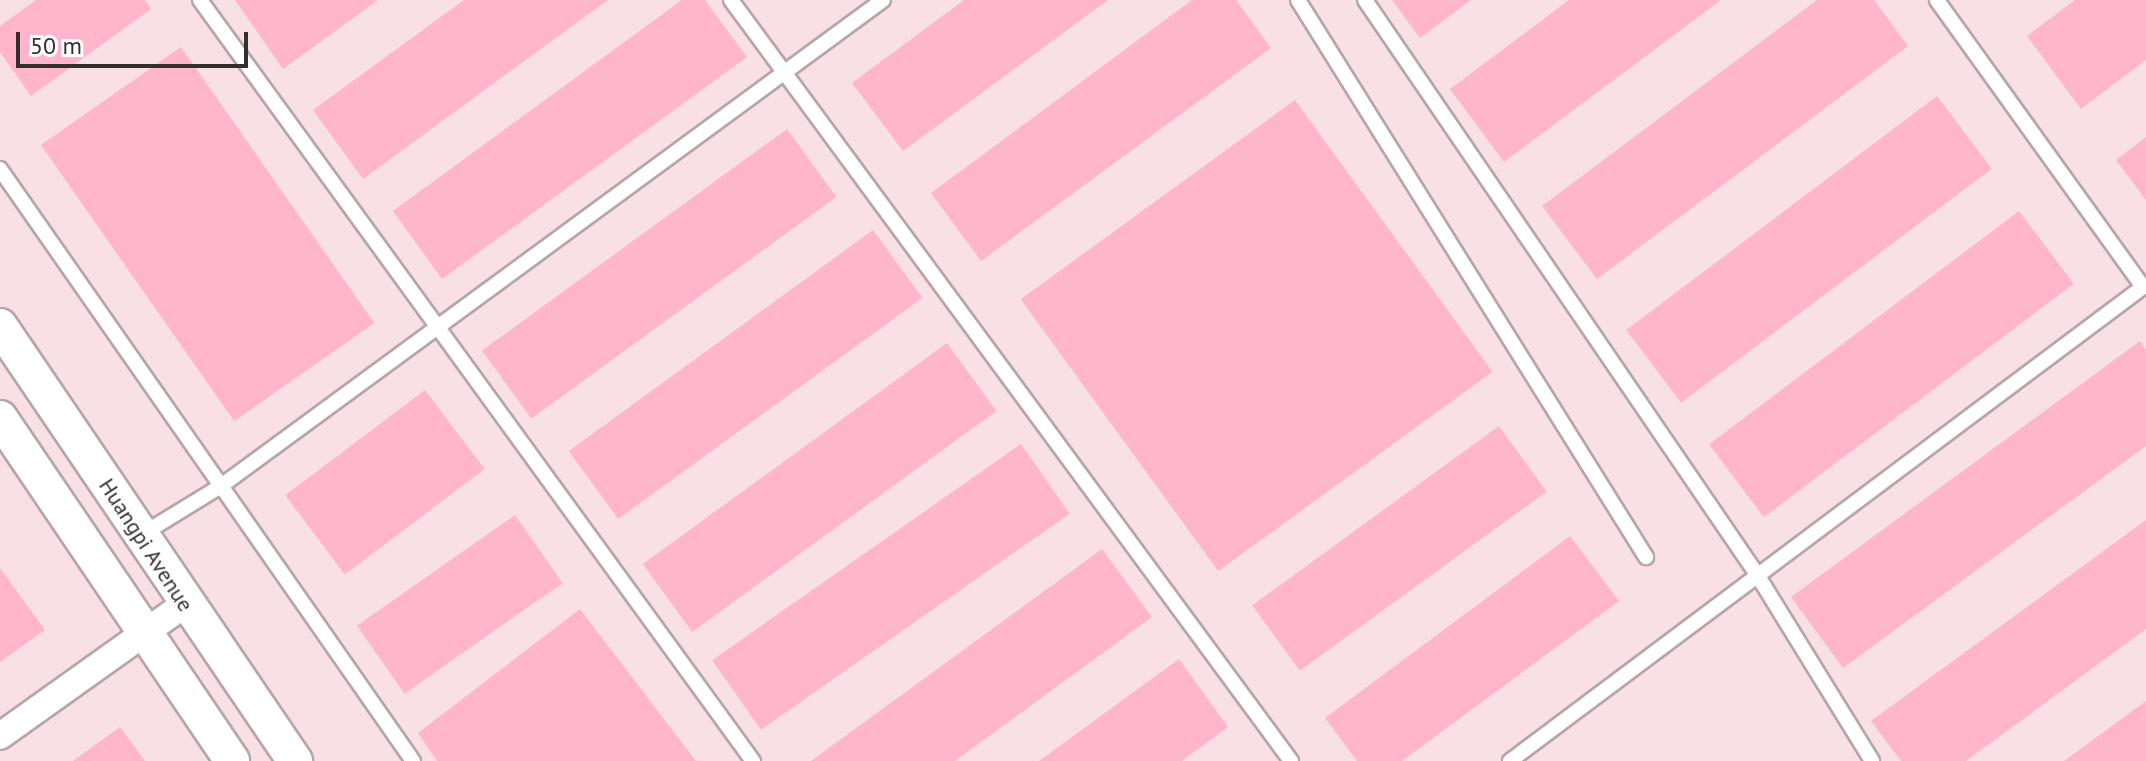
<!DOCTYPE html>
<html>
<head>
<meta charset="utf-8">
<style>
  body { margin:0 }
  #map { position:relative; width:2146px; height:761px; overflow:hidden; background:#ffeef3; font-family:"PT Sans",sans-serif }
  div>[style] { position:absolute }
  [style*='--x'] { left:calc(var(--x)*1px); top:calc(var(--y)*1px); width:calc(var(--w)*1px); rotate:calc(var(--a)*1deg) }
  .built>* { inset:0; background:#f9e0e7; transform-origin:0 0 }
  .building>* { inset:0; background:#ffb5cc; transform-origin:0 0 }
  .roads { filter:drop-shadow(2px 0 #b6a6ab) drop-shadow(-2px 0 #b6a6ab) drop-shadow(0 2px #b6a6ab) drop-shadow(0 -2px #b6a6ab) }
  .service>* { height:14px; margin:-7px; padding:0 7px; transform-origin:7px; border-radius:7px; background:#fff }
  .minor>* { height:26px; margin:-13px; padding:0 13px; transform-origin:13px; border-radius:13px; background:#fff }
  .tertiary>* { height:34px; margin:-17px; padding:0 17px; transform-origin:17px; border-radius:17px; background:#fff }
  span { translate:-50% -50%; white-space:nowrap; text-align:center; line-height:1.15; -webkit-text-stroke:6px #fff; paint-order:stroke }
  .street-label { font-size:22px; color:#342e30 }
  .scale { position:absolute; left:16px; top:32px; width:232px; height:36px; box-sizing:border-box; border:4px solid #342e30; border-top:0; padding-left:10px; font-size:24px; line-height:28px; white-space:nowrap; color:#342e30; -webkit-text-stroke:6px #fff; paint-order:stroke }
</style>
</head>
<body>
<div id="map">
  <div class="built">
    <i style="left:0;top:0;width:2146px;height:761px"></i>
  </div>
  <div class="building">
    <i style="clip-path:polygon(36px 0,145px 0,151px 9px,31px 96px,0 52px,0 26px)"></i>
    <i style="clip-path:polygon(235px 0,378px 0,283px 69px)"></i>
    <i style="clip-path:polygon(464px 0,608px 0,363px 179px,313px 110px)"></i>
    <i style="clip-path:polygon(682px 0,705px 0,747px 57px,442px 279px,393px 211px)"></i>
    <i style="clip-path:polygon(964px 0,1108px 0,903px 151px,852px 83px)"></i>
    <i style="clip-path:polygon(1192px 0,1236px 0,1271px 48px,981px 261px,931px 193px)"></i>
    <i style="clip-path:polygon(1392px 0,1471px 0,1420px 38px)"></i>
    <i style="clip-path:polygon(1569px 0,1721px 0,1504px 162px,1450px 89px)"></i>
    <i style="clip-path:polygon(1817px 0,1874px 0,1908px 46px,1597px 279px,1542px 206px)"></i>
    <i style="clip-path:polygon(2075px 0,2146px 0,2146px 60px,2081px 109px,2027px 36px)"></i>
    <i style="left:181px;top:47px;width:337px;height:171px;rotate:55deg"></i>
    <i style="left:1937px;top:96px;width:91px;height:389px;rotate:53deg"></i>
    <i style="left:1295px;top:100px;width:336px;height:339px;rotate:54deg"></i>
    <i style="left:787px;top:129px;width:84px;height:377px;rotate:54deg"></i>
    <i style="clip-path:polygon(2146px 137px,2146px 200px,2116px 160px)"></i>
    <i style="left:2019px;top:211px;width:91px;height:388px;rotate:53deg"></i>
    <i style="left:873px;top:230px;width:84px;height:376px;rotate:54deg"></i>
    <i style="clip-path:polygon(2140px 341px,2146px 350px,2146px 446px,1843px 668px,1791px 597px)"></i>
    <i style="left:947px;top:343px;width:84px;height:376px;rotate:54deg"></i>
    <i style="left:425px;top:390px;width:99px;height:175px;rotate:53deg"></i>
    <i style="left:1499px;top:426px;width:81px;height:305px;rotate:54deg"></i>
    <i style="left:1021px;top:444px;width:85px;height:377px;rotate:55deg"></i>
    <i style="left:515px;top:515px;width:83px;height:193px;rotate:55deg"></i>
    <i style="clip-path:polygon(2146px 520px,2146px 629px,1966px 761px,1901px 761px,1871px 721px)"></i>
    <i style="clip-path:polygon(1570px 536px,1619px 601px,1402px 761px,1357px 761px,1325px 718px)"></i>
    <i style="clip-path:polygon(1102px 549px,1152px 617px,955px 761px,811px 761px)"></i>
    <i style="clip-path:polygon(0 568px,45px 630px,0 662px)"></i>
    <i style="clip-path:polygon(580px 609px,696px 761px,437px 761px,418px 733px)"></i>
    <i style="clip-path:polygon(1179px 659px,1228px 727px,1182px 761px,1039px 761px)"></i>
    <i style="clip-path:polygon(2146px 701px,2146px 761px,2064px 761px)"></i>
    <i style="clip-path:polygon(120px 727px,145px 761px,73px 761px)"></i>
  </div>
  <div class="roads">
    <div class="service">
      <i style="--x:200;--y:0;--w:941;--a:54"></i>
      <i style="--x:731;--y:0;--w:945;--a:53.65"></i>
      <i style="--x:1298;--y:0;--w:657;--a:58"></i>
      <i style="--x:1365;--y:0;--w:694;--a:55.69"></i>
      <i style="--x:1756;--y:573;--w:221;--a:58.3"></i>
      <i style="--x:0;--y:169;--w:722;--a:55.1"></i>
      <i style="--x:141;--y:535;--w:94;--a:-31.5"></i>
      <i style="--x:221;--y:486;--w:821;--a:-36.28"></i>
      <i style="--x:1510;--y:761;--w:791;--a:-36.83"></i>
      <i style="--x:2143;--y:287;--w:353;--a:-125.7"></i>
    </div>
    <div class="minor">
      <i style="--x:0;--y:736;--w:227;--a:-35.5"></i>
    </div>
    <div class="tertiary">
      <i style="--x:0;--y:326;--w:526;--a:55.86"></i>
      <i style="--x:0;--y:418;--w:414;--a:55.9"></i>
    </div>
  </div>
  <div class="street-label">
    <span style="left:146px;top:545px;rotate:57deg">Huangpi Avenue</span>
  </div>
  <div class="scale">50 m</div>
</div>
</body>
</html>
